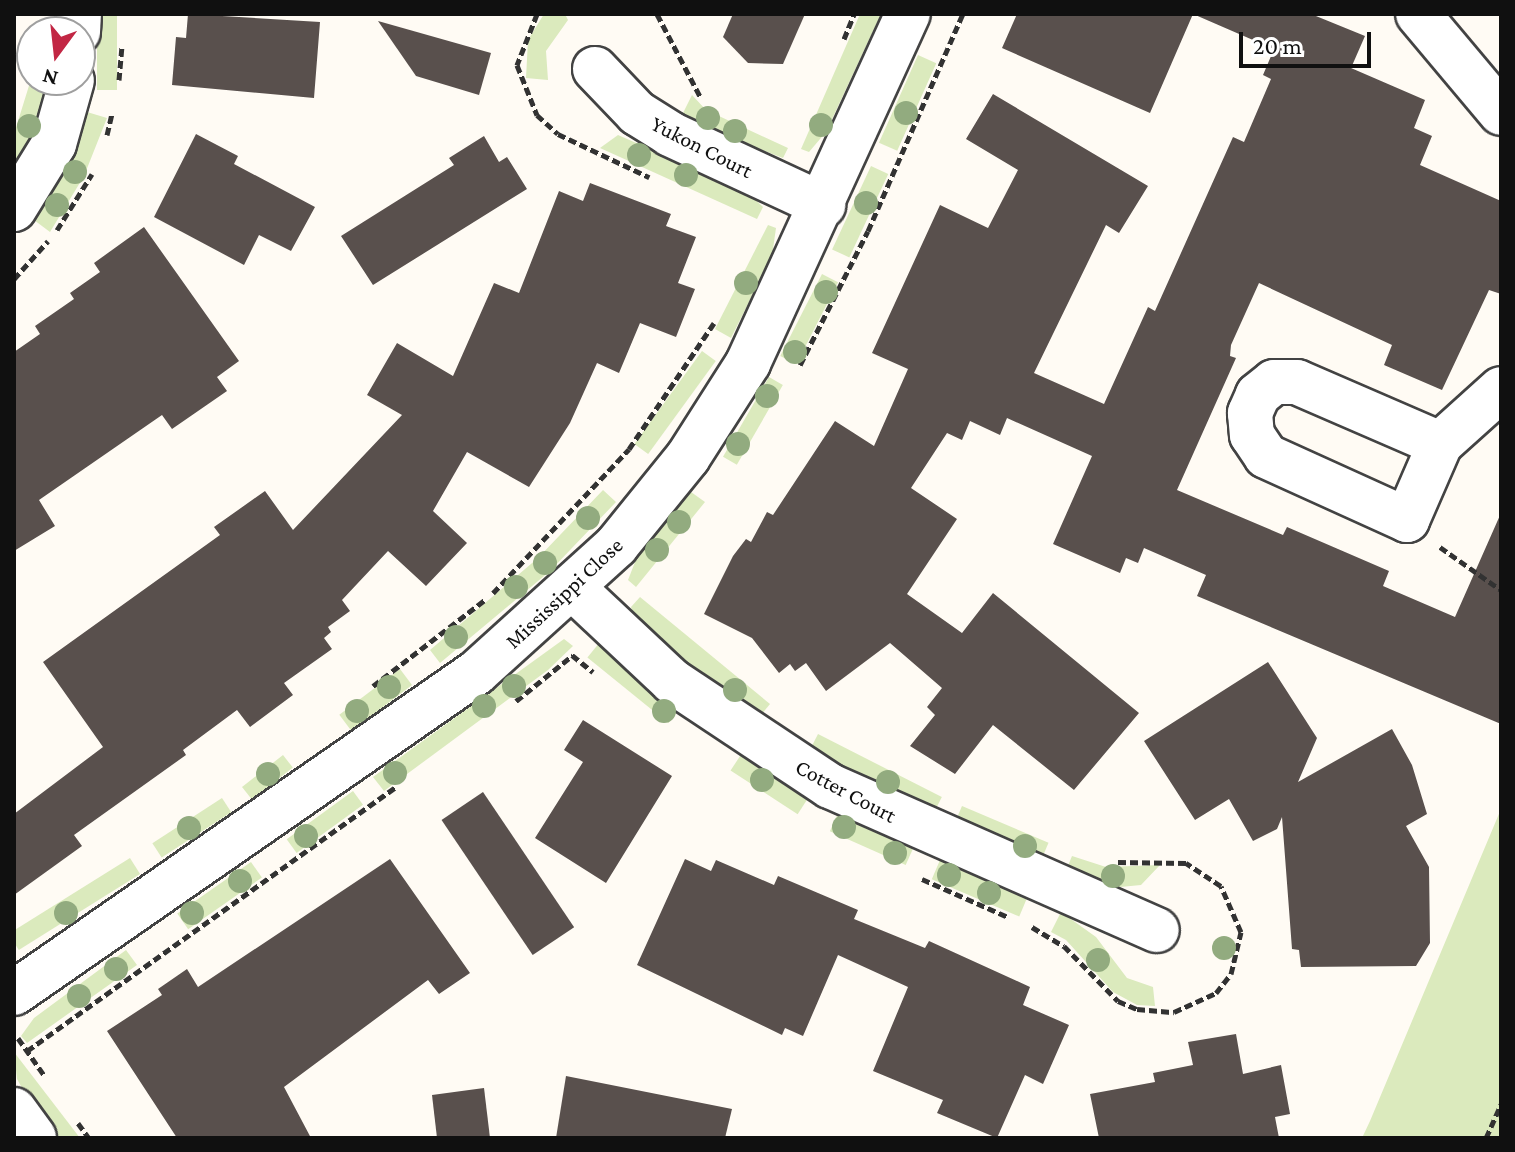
<!DOCTYPE html>
<html>
<head>
<meta charset="utf-8">
<style>
  body { margin:0 }
  #map { position:relative; width:1515px; height:1152px; overflow:hidden; background:#fffbf4; font-family:"Crimson Pro",serif }
  div>[style] { position:absolute }
  [style*='--x'] { left:calc(var(--x)*1px); top:calc(var(--y)*1px); width:calc(var(--w)*1px); rotate:calc(var(--a)*1deg) }
  .green>* { inset:0; background:#dbeabd; transform-origin:0 0 }
  .building>* { inset:0; background:#59504d; transform-origin:0 0 }
  .path>* { height:5px; margin-top:-2.5px; transform-origin:0; background:repeating-linear-gradient(90deg,#323232 0 8px,transparent 0 12px) }
  .roads { filter:drop-shadow(2px 0 #434343) drop-shadow(-2px 0 #434343) drop-shadow(0 2px #434343) drop-shadow(0 -2px #434343) }
  .minor>* { height:44px; margin:-22px; padding:0 22px; transform-origin:22px; border-radius:22px; background:#fff }
  .trees>* { width:24px; height:24px; margin:-12px; border-radius:50%; background:#92ab7f }
  span { translate:-50% -50%; white-space:nowrap; text-align:center; line-height:1.15; -webkit-text-stroke:8px #fff; paint-order:stroke }
  .street-label { font-size:22px; color:#101010 }
  .frame { position:absolute; inset:0; border:16px solid #101010; pointer-events:none }
  .north { position:absolute; left:16px; top:16px; width:80px; height:80px; box-sizing:border-box; background:#fff; border:2px solid #9f9f9f; border-radius:50%; rotate:195deg; font-size:22px; font-weight:700; line-height:32px; text-align:center; color:#101010 }
  .north::after { content:''; display:block; margin:auto; width:28px; height:36px; background:#c22744; clip-path:polygon(50% 0,100% 100%,50% 72%,0 100%) }
  .scale { position:absolute; left:1239px; top:32px; width:132px; height:36px; box-sizing:border-box; border:4px solid #101010; border-top:0; padding-left:10px; font-size:24px; line-height:28px; white-space:nowrap; color:#101010; -webkit-text-stroke:6px #fff; paint-order:stroke }
</style>
</head>
<body>
<div id="map">
  <div class="green">
    <i style="left:97px;top:14px;width:20px;height:76px"></i>
    <i style="clip-path:polygon(544px 14px,565px 14px,568px 20px,546px 51px,548px 80px,526px 78px,528px 40px)"></i>
    <i style="clip-path:polygon(860px 14px,881px 14px,826px 132px,809px 152px,801px 149px)"></i>
    <i style="left:918px;top:55px;width:20px;height:96px;rotate:24deg"></i>
    <i style="clip-path:polygon(32px 76px,32px 80px,54px 80px,14px 180px,14px 134px)"></i>
    <i style="clip-path:polygon(692px 95px,706px 110px,788px 148px,783px 158px,692px 123px,683px 113px)"></i>
    <i style="clip-path:polygon(87px 112px,107px 118px,84px 176px,50px 232px,34px 220px,66px 168px)"></i>
    <i style="clip-path:polygon(618px 135px,746px 191px,763px 207px,757px 219px,600px 148px)"></i>
    <i style="left:871px;top:166px;width:19px;height:92px;rotate:25deg"></i>
    <i style="clip-path:polygon(768px 225px,776px 228px,772px 256px,731px 338px,715px 329px)"></i>
    <i style="left:822px;top:274px;width:18px;height:92px;rotate:27deg"></i>
    <i style="left:702px;top:351px;width:17px;height:115px;rotate:36deg"></i>
    <i style="left:769px;top:377px;width:16px;height:92px;rotate:30deg"></i>
    <i style="clip-path:polygon(603px 490px,616px 502px,550px 571px,440px 663px,430px 650px,538px 558px)"></i>
    <i style="clip-path:polygon(691px 492px,705px 502px,636px 587px,628px 580px,637px 557px)"></i>
    <i style="clip-path:polygon(640px 597px,770px 704px,756px 721px,634px 616px,631px 607px)"></i>
    <i style="clip-path:polygon(564px 639px,573px 646px,548px 670px,384px 791px,373px 777px)"></i>
    <i style="left:600px;top:642px;width:104px;height:20px;rotate:39deg"></i>
    <i style="left:400px;top:669px;width:20px;height:76px;rotate:53deg"></i>
    <i style="left:818px;top:734px;width:139px;height:21px;rotate:27deg"></i>
    <i style="left:742px;top:753px;width:80px;height:21px;rotate:33deg"></i>
    <i style="left:283px;top:755px;width:16px;height:52px;rotate:52deg"></i>
    <i style="left:353px;top:791px;width:17px;height:82px;rotate:54deg"></i>
    <i style="left:222px;top:798px;width:17px;height:83px;rotate:57deg"></i>
    <i style="left:962px;top:806px;width:94px;height:21px;rotate:23deg"></i>
    <i style="clip-path:polygon(1501px 809px,1501px 1138px,1362px 1138px,1370px 1121px)"></i>
    <i style="left:838px;top:813px;width:83px;height:20px;rotate:24deg"></i>
    <i style="clip-path:polygon(1072px 856px,1106px 867px,1160px 865px,1141px 885px,1110px 888px,1065px 873px)"></i>
    <i style="left:130px;top:858px;width:19px;height:143px;rotate:58deg"></i>
    <i style="left:940px;top:860px;width:95px;height:21px;rotate:23deg"></i>
    <i style="left:251px;top:862px;width:19px;height:90px;rotate:55deg"></i>
    <i style="clip-path:polygon(1061px 912px,1096px 937px,1127px 978px,1153px 987px,1155px 1006px,1137px 1005px,1113px 992px,1066px 940px,1051px 932px)"></i>
    <i style="clip-path:polygon(126px 950px,137px 965px,27px 1043px,21px 1036px,34px 1018px)"></i>
    <i style="clip-path:polygon(14px 1052px,80px 1138px,59px 1138px,27px 1097px,17px 1079px)"></i>
  </div>
  <div class="building">
    <i style="clip-path:polygon(188px 14px,320px 22px,314px 98px,172px 85px,176px 37px,186px 38px)"></i>
    <i style="clip-path:polygon(733px 14px,805px 14px,783px 64px,748px 63px,723px 37px)"></i>
    <i style="clip-path:polygon(1017px 14px,1311px 14px,1365px 36px,1351px 68px,1425px 100px,1414px 128px,1432px 136px,1420px 165px,1501px 201px,1501px 294px,1489px 290px,1442px 390px,1384px 365px,1392px 345px,1259px 283px,1231px 345px,1230px 356px,1236px 358px,1177px 490px,1283px 535px,1287px 527px,1389px 571px,1383px 586px,1455px 617px,1501px 513px,1501px 724px,1197px 596px,1206px 575px,1144px 548px,1138px 563px,1126px 558px,1120px 573px,1053px 544px,1092px 456px,1007px 418px,1000px 435px,970px 421px,962px 440px,947px 433px,911px 488px,957px 519px,907px 594px,962px 633px,993px 593px,1139px 713px,1074px 790px,993px 725px,955px 774px,910px 746px,935px 715px,927px 707px,942px 688px,890px 643px,826px 691px,806px 663px,795px 671px,790px 664px,779px 673px,752px 638px,704px 614px,733px 556px,746px 539px,751px 542px,767px 512px,773px 515px,835px 421px,874px 446px,908px 369px,872px 353px,940px 205px,988px 228px,1018px 170px,966px 139px,993px 94px,1148px 186px,1119px 233px,1106px 225px,1034px 373px,1104px 404px,1148px 307px,1155px 311px,1233px 137px,1244px 142px,1271px 79px,1263px 75px,1274px 49px,1193px 14px,1150px 113px,1002px 48px)"></i>
    <i style="clip-path:polygon(378px 21px,491px 53px,479px 95px,416px 76px)"></i>
    <i style="clip-path:polygon(196px 134px,238px 156px,234px 164px,315px 207px,291px 251px,259px 235px,244px 265px,154px 217px)"></i>
    <i style="clip-path:polygon(484px 136px,499px 162px,507px 157px,527px 189px,373px 285px,341px 236px,454px 165px,449px 158px)"></i>
    <i style="clip-path:polygon(590px 183px,671px 214px,666px 226px,696px 237px,678px 283px,695px 289px,676px 337px,640px 323px,619px 373px,597px 363px,570px 423px,529px 487px,467px 452px,433px 511px,467px 543px,426px 586px,388px 551px,342px 600px,350px 611px,328px 627px,331px 632px,324px 638px,332px 649px,284px 683px,293px 695px,250px 727px,237px 710px,183px 750px,186px 755px,74px 835px,82px 846px,14px 895px,14px 814px,103px 747px,43px 662px,220px 535px,214px 527px,265px 491px,293px 530px,402px 415px,367px 395px,397px 343px,453px 376px,494px 283px,519px 293px,559px 191px,583px 201px)"></i>
    <i style="clip-path:polygon(144px 227px,239px 361px,217px 377px,227px 391px,172px 429px,162px 415px,39px 500px,55px 526px,14px 551px,14px 352px,40px 334px,35px 326px,74px 299px,70px 293px,100px 272px,94px 263px)"></i>
    <i style="clip-path:polygon(1268px 662px,1317px 738px,1298px 782px,1392px 729px,1412px 765px,1427px 814px,1406px 826px,1429px 867px,1430px 943px,1416px 966px,1301px 967px,1299px 950px,1292px 949px,1282px 817px,1277px 829px,1253px 841px,1229px 799px,1195px 820px,1144px 741px)"></i>
    <i style="clip-path:polygon(583px 720px,672px 776px,606px 883px,535px 838px,583px 762px,564px 750px)"></i>
    <i style="left:483px;top:792px;width:163px;height:50px;rotate:56deg"></i>
    <i style="clip-path:polygon(390px 859px,470px 973px,439px 994px,428px 980px,284px 1087px,311px 1138px,177px 1138px,107px 1031px,162px 995px,158px 989px,187px 969px,198px 987px)"></i>
    <i style="clip-path:polygon(685px 859px,711px 871px,716px 860px,774px 885px,778px 876px,858px 910px,854px 919px,925px 948px,929px 941px,1030px 987px,1023px 1005px,1069px 1025px,1043px 1084px,1025px 1075px,997px 1138px,937px 1113px,943px 1100px,873px 1071px,908px 987px,838px 955px,803px 1036px,785px 1028px,782px 1035px,637px 965px)"></i>
    <i style="clip-path:polygon(1236px 1034px,1243px 1074px,1281px 1065px,1290px 1114px,1275px 1117px,1279px 1138px,1099px 1138px,1090px 1094px,1155px 1082px,1153px 1073px,1193px 1065px,1188px 1042px)"></i>
    <i style="clip-path:polygon(566px 1076px,732px 1109px,725px 1138px,556px 1138px)"></i>
    <i style="clip-path:polygon(484px 1088px,490px 1138px,437px 1138px,432px 1095px)"></i>
  </div>
  <div class="path">
    <i style="--x:537;--y:14;--w:55;--a:111.4"></i>
    <i style="--x:517;--y:65;--w:54;--a:68.2"></i>
    <i style="--x:537;--y:115;--w:28;--a:42"></i>
    <i style="--x:558;--y:134;--w:101;--a:25.3"></i>
    <i style="--x:657;--y:14;--w:95;--a:62.4"></i>
    <i style="--x:844;--y:39;--w:27;--a:-68"></i>
    <i style="--x:30;--y:63;--w:15;--a:-82"></i>
    <i style="--x:119;--y:80;--w:33;--a:-85"></i>
    <i style="--x:107;--y:135;--w:22;--a:-77"></i>
    <i style="--x:57;--y:230;--w:66;--a:-58"></i>
    <i style="--x:14;--y:279;--w:51;--a:-48.2"></i>
    <i style="--x:800;--y:365;--w:150;--a:-63.1"></i>
    <i style="--x:868;--y:231;--w:237;--a:-66.4"></i>
    <i style="--x:1440;--y:547;--w:75;--a:35.2"></i>
    <i style="--x:493;--y:593;--w:198;--a:-46.6"></i>
    <i style="--x:629;--y:449;--w:152;--a:-56"></i>
    <i style="--x:572;--y:655;--w:27;--a:39"></i>
    <i style="--x:373;--y:686;--w:143;--a:-37.6"></i>
    <i style="--x:516;--y:701;--w:73;--a:-38.9"></i>
    <i style="--x:922;--y:879;--w:94;--a:23.8"></i>
    <i style="--x:1032;--y:927;--w:37;--a:31"></i>
    <i style="--x:1064;--y:946;--w:77;--a:45.5"></i>
    <i style="--x:1118;--y:1001;--w:21;--a:23"></i>
    <i style="--x:1137;--y:1009;--w:37;--a:5"></i>
    <i style="--x:1174;--y:1012;--w:46;--a:-24.3"></i>
    <i style="--x:1216;--y:993;--w:24;--a:-52"></i>
    <i style="--x:1231;--y:974;--w:43;--a:-76.6"></i>
    <i style="--x:1241;--y:932;--w:50;--a:-113.5"></i>
    <i style="--x:1221;--y:886;--w:42;--a:-146.7"></i>
    <i style="--x:1186;--y:863;--w:69;--a:-179.2"></i>
    <i style="--x:18;--y:1038;--w:45;--a:54.9"></i>
    <i style="--x:27;--y:1051;--w:455;--a:-35.6"></i>
    <i style="--x:78;--y:1123;--w:19;--a:54"></i>
    <i style="--x:1486;--y:1138;--w:37;--a:-66"></i>
  </div>
  <div class="roads">
    <div class="minor">
      <i style="--x:1418;--y:14;--w:129;--a:50"></i>
      <i style="--x:78;--y:32;--w:18;--a:-87"></i>
      <i style="--x:595;--y:69;--w:61;--a:46.3"></i>
      <i style="--x:637;--y:113;--w:39;--a:32"></i>
      <i style="--x:670;--y:134;--w:169;--a:24.9"></i>
      <i style="--x:14;--y:209;--w:76;--a:-58.4"></i>
      <i style="--x:54;--y:144;--w:66;--a:-74.3"></i>
      <i style="--x:1440;--y:444;--w:156;--a:-156.6"></i>
      <i style="--x:1297;--y:382;--w:23;--a:180"></i>
      <i style="--x:1274;--y:382;--w:21;--a:141"></i>
      <i style="--x:1258;--y:395;--w:20;--a:114"></i>
      <i style="--x:1250;--y:413;--w:22;--a:85"></i>
      <i style="--x:1252;--y:435;--w:25;--a:56"></i>
      <i style="--x:1266;--y:456;--w:155;--a:24.4"></i>
      <i style="--x:1407;--y:520;--w:83;--a:-66.5"></i>
      <i style="--x:1440;--y:444;--w:82;--a:-42"></i>
      <i style="--x:574;--y:589;--w:134;--a:43.2"></i>
      <i style="--x:672;--y:681;--w:190;--a:33.6"></i>
      <i style="--x:830;--y:786;--w:357;--a:23.8"></i>
      <i style="--x:14;--y:993;--w:563;--a:-34.73"></i>
      <i style="--x:477;--y:672;--w:188;--a:-42.2"></i>
      <i style="--x:616;--y:546;--w:114;--a:-51"></i>
      <i style="--x:688;--y:457;--w:112;--a:-57.4"></i>
      <i style="--x:748;--y:363;--w:384;--a:-65.4"></i>
      <i style="--x:14;--y:1110;--w:34;--a:54"></i>
    </div>
  </div>
  <div class="trees">
    <i style="left:906px;top:113px"></i>
    <i style="left:708px;top:118px"></i>
    <i style="left:821px;top:125px"></i>
    <i style="left:29px;top:126px"></i>
    <i style="left:735px;top:131px"></i>
    <i style="left:639px;top:155px"></i>
    <i style="left:75px;top:172px"></i>
    <i style="left:686px;top:175px"></i>
    <i style="left:866px;top:203px"></i>
    <i style="left:57px;top:205px"></i>
    <i style="left:746px;top:283px"></i>
    <i style="left:826px;top:292px"></i>
    <i style="left:795px;top:352px"></i>
    <i style="left:767px;top:396px"></i>
    <i style="left:738px;top:444px"></i>
    <i style="left:588px;top:518px"></i>
    <i style="left:679px;top:522px"></i>
    <i style="left:657px;top:550px"></i>
    <i style="left:545px;top:563px"></i>
    <i style="left:516px;top:587px"></i>
    <i style="left:456px;top:637px"></i>
    <i style="left:514px;top:686px"></i>
    <i style="left:389px;top:687px"></i>
    <i style="left:735px;top:690px"></i>
    <i style="left:484px;top:706px"></i>
    <i style="left:357px;top:711px"></i>
    <i style="left:664px;top:711px"></i>
    <i style="left:395px;top:773px"></i>
    <i style="left:268px;top:774px"></i>
    <i style="left:762px;top:780px"></i>
    <i style="left:888px;top:782px"></i>
    <i style="left:844px;top:827px"></i>
    <i style="left:189px;top:828px"></i>
    <i style="left:306px;top:836px"></i>
    <i style="left:1025px;top:846px"></i>
    <i style="left:895px;top:853px"></i>
    <i style="left:949px;top:875px"></i>
    <i style="left:1113px;top:876px"></i>
    <i style="left:240px;top:881px"></i>
    <i style="left:989px;top:893px"></i>
    <i style="left:66px;top:913px"></i>
    <i style="left:192px;top:913px"></i>
    <i style="left:1224px;top:948px"></i>
    <i style="left:1098px;top:960px"></i>
    <i style="left:116px;top:969px"></i>
    <i style="left:79px;top:996px"></i>
  </div>
  <div class="street-label">
    <span style="left:702px;top:147px;rotate:27deg">Yukon Court</span>
    <span style="left:564px;top:593px;rotate:-43deg">Mississippi Close</span>
    <span style="left:846px;top:791px;rotate:28deg">Cotter Court</span>
  </div>
  <div class="frame"></div>
  <div class="north">N</div>
  <div class="scale">20 m</div>
</div>
</body>
</html>
